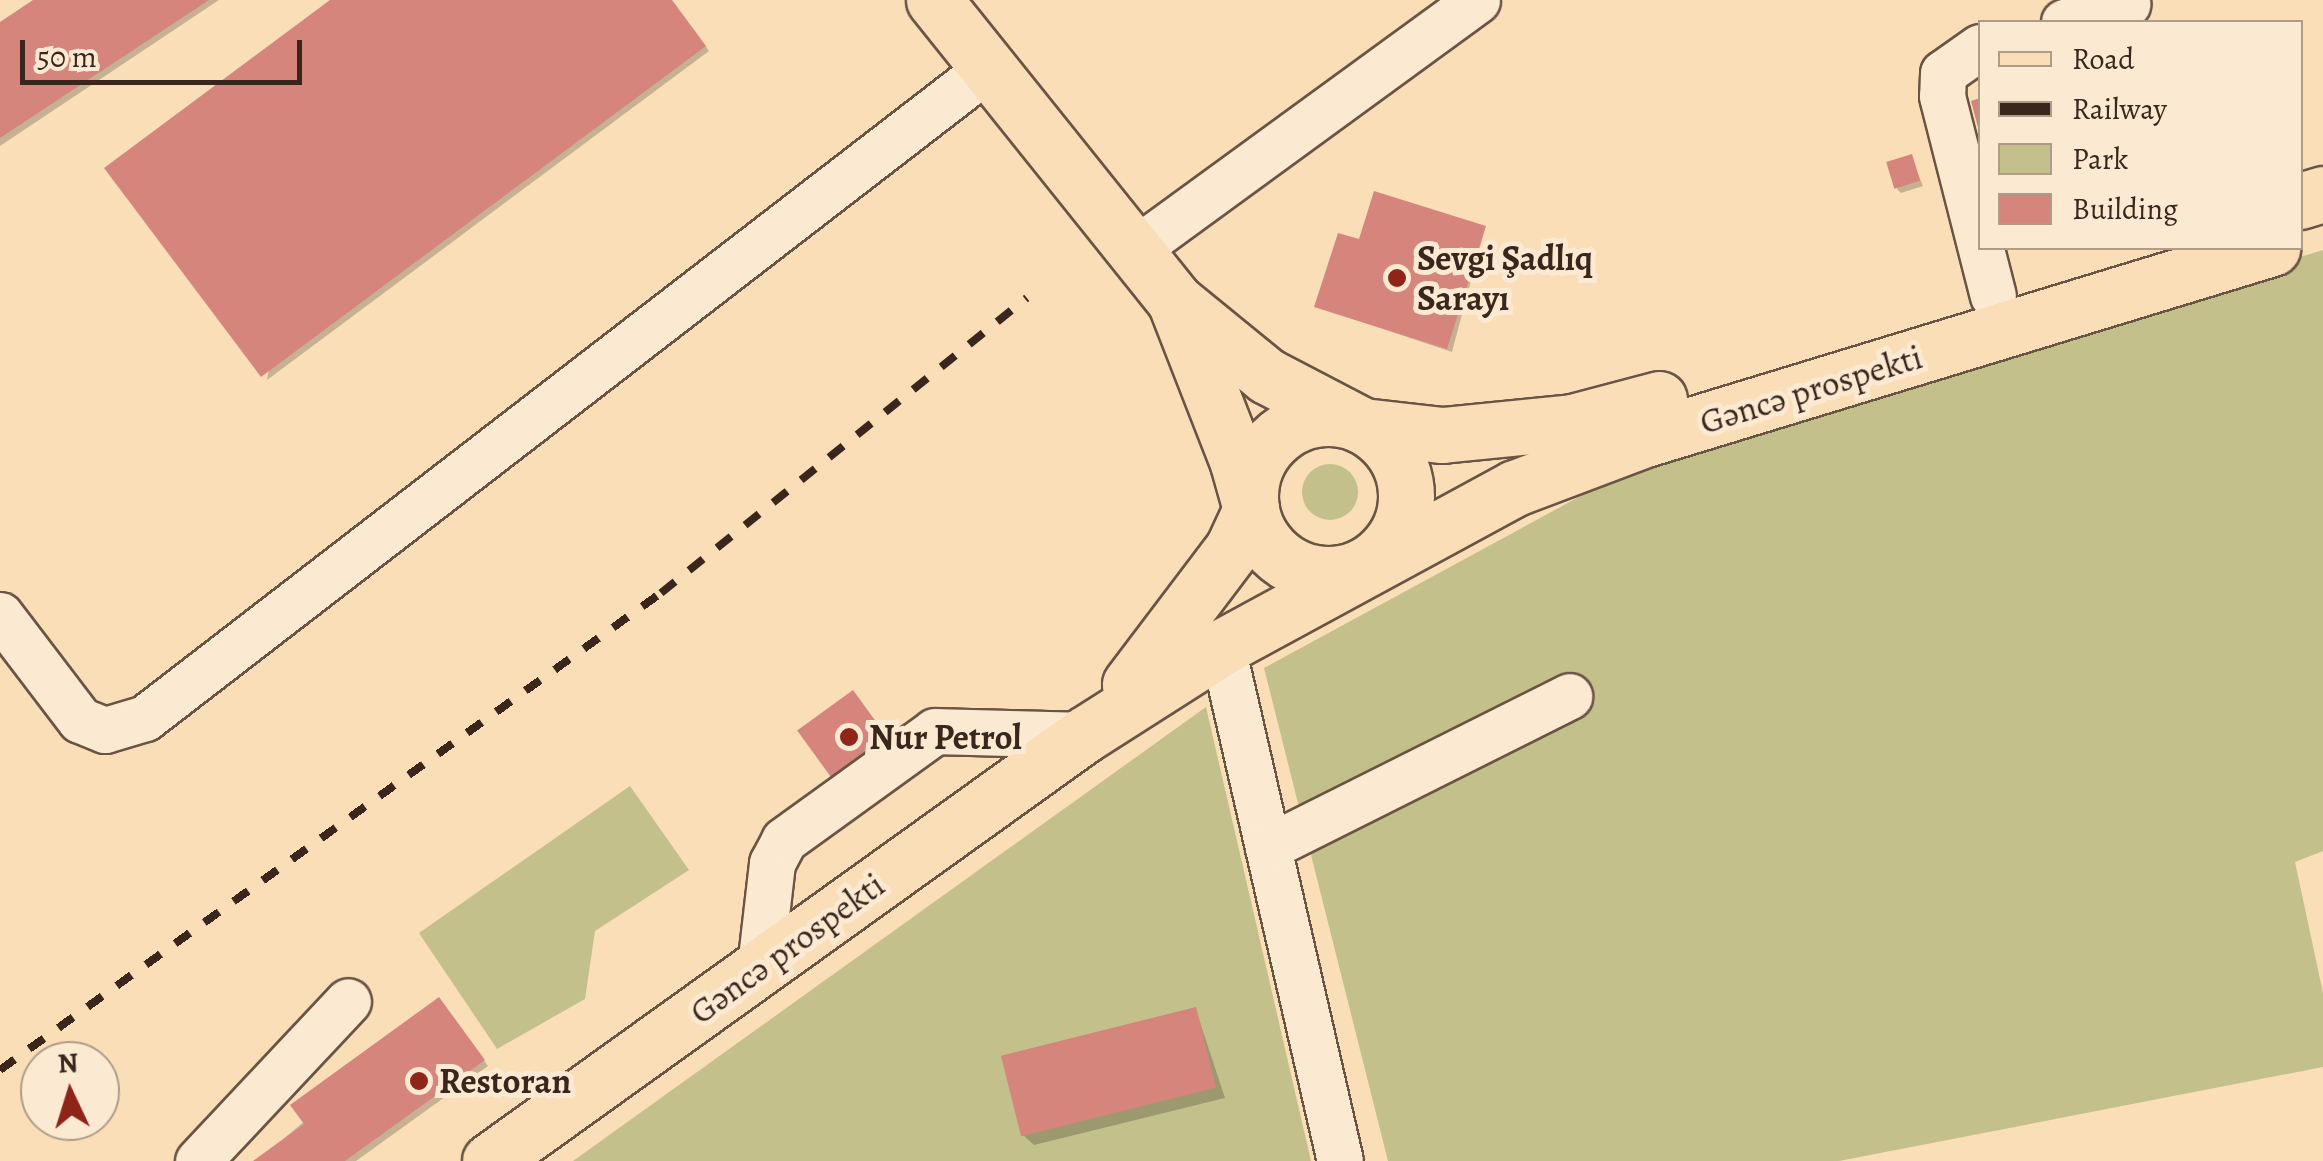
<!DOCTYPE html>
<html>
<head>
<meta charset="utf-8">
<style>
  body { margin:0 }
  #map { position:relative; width:2323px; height:1161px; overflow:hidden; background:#f9deb8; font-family:Alegreya,serif }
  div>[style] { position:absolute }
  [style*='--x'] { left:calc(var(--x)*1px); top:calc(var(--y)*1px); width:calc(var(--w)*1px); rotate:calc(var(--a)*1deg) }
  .green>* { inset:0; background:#c3c08b }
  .round { border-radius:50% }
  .shadow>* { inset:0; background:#0003 }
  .building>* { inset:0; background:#d6857d; transform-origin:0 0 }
  .roads { filter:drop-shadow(2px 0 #6a5444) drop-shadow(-2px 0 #6a5444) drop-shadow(0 2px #6a5444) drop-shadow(0 -2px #6a5444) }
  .minor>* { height:45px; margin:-22.5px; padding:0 22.5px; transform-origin:22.5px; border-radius:22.5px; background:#fbead1 }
  .major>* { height:55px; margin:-27.5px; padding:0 27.5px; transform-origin:27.5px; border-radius:27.5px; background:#f9deb8 }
  .major>.ring { margin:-27.5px; padding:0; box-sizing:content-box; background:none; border:55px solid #f9deb8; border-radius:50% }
  .rail>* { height:8px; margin-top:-4px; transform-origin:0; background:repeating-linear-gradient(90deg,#3b261d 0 18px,transparent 0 36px) }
  .dots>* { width:28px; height:28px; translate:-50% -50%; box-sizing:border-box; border:5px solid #fbead1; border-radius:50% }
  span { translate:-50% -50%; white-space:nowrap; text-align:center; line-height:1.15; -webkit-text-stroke:10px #fbead1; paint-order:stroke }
  .poi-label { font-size:35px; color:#3b261d; font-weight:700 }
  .left { translate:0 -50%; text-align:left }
  .street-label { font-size:35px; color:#3b261d }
  .legend { position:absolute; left:1978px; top:20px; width:325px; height:230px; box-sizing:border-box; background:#fbead1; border:2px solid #ae9c89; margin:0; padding:12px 18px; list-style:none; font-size:30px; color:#3b261d }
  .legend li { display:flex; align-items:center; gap:20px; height:50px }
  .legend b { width:50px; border:2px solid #ae9c89 }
  .north { position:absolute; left:20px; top:1041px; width:100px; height:100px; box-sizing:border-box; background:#fbead1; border:2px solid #ae9c89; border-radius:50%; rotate:356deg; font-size:28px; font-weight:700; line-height:40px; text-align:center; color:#3b261d }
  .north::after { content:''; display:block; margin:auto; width:35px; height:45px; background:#8f2418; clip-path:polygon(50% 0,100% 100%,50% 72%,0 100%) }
  .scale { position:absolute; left:20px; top:40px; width:282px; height:45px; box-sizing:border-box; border:5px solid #3b261d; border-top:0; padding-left:12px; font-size:30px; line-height:35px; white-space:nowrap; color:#3b261d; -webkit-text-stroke:8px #fbead1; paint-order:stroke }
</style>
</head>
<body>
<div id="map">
  <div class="green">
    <i style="clip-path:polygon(2323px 250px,2323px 851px,2295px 862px,2323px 993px,2323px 1067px,1839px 1161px,1388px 1161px,1264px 668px,1656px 455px)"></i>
    <i class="round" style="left:1302px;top:464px;width:56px;height:56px"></i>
    <i style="clip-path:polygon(1206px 707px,1311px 1161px,573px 1161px)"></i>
    <i style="clip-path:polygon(630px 786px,689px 870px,595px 931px,585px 999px,497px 1049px,419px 933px)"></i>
  </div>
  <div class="shadow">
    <i style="clip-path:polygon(37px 0,219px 0,0 146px,0 25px)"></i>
    <i style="clip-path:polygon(334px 0,671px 0,709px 51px,267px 380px)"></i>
    <i style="clip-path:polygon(1911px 157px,1923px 186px,1901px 193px,1897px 189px)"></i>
    <i style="clip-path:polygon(1485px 228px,1452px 352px,1317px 307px,1360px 243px)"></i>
    <i style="clip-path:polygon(443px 1005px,488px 1066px,356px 1161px,257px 1161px)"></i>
    <i style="clip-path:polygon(1196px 1010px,1225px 1098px,1034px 1145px,1023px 1135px)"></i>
  </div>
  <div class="building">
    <i style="clip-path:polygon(33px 0,209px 0,0 138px,0 22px)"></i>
    <i style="clip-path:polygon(330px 0,672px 0,706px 46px,261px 377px,104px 168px)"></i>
    <i style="clip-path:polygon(1980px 98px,1980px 131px,1979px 131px,1971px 101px)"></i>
    <i style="left:1912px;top:154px;width:28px;height:27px;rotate:73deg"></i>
    <i style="clip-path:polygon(1374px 191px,1486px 226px,1447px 349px,1314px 307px,1338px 233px,1359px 239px)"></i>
    <i style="left:853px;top:690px;width:59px;height:69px;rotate:54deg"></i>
    <i style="clip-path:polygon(439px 997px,485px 1060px,345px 1161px,253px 1161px,304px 1124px,290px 1105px)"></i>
    <i style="left:1196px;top:1007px;width:83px;height:201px;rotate:76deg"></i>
  </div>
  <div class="roads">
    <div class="minor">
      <i style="--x:2064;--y:22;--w:66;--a:-15.9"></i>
      <i style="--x:1980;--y:47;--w:45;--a:144.9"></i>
      <i style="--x:1943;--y:73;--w:23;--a:92"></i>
      <i style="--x:1942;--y:96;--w:206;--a:75.7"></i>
      <i style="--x:1136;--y:249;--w:422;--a:-36.1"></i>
      <i style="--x:0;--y:615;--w:132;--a:52.7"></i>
      <i style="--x:80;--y:720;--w:27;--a:22"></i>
      <i style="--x:105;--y:730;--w:42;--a:-16.7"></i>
      <i style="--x:145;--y:718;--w:1064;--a:-37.63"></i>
      <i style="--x:1222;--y:647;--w:527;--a:77.07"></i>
      <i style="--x:1268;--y:847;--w:337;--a:-26.6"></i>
      <i style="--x:760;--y:967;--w:105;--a:-83.4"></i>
      <i style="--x:772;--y:863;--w:26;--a:-62"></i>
      <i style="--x:784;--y:840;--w:186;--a:-35.8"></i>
      <i style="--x:935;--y:731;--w:149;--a:1.5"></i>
      <i style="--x:198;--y:1161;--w:219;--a:-46.8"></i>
    </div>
    <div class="major">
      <i style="--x:934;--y:0;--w:386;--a:51.3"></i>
      <i style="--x:1175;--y:301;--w:174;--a:68.7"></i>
      <i style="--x:1238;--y:463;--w:48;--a:74.2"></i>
      <i style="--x:1251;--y:509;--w:43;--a:114.8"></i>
      <i style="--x:1233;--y:548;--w:171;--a:127.1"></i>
      <i style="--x:2300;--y:201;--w:24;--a:-17"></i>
      <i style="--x:1175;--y:301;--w:119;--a:39.2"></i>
      <i style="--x:1267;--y:376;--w:108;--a:27.5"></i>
      <i style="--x:1363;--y:426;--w:80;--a:6.5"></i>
      <i style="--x:1442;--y:435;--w:131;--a:-5.7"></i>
      <i style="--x:1572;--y:422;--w:90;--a:-14.8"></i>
      <i class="ring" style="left:1250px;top:418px;width:101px;height:101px"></i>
      <i style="--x:490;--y:1161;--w:731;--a:-35.65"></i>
      <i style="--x:1084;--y:735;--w:164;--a:-32.5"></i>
      <i style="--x:1222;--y:647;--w:333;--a:-28.5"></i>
      <i style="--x:1515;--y:488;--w:136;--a:-20.7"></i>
      <i style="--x:1642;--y:440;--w:659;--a:-16.95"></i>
    </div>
  </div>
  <div class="rail">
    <i style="--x:0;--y:1070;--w:815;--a:-35.82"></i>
    <i style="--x:661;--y:593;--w:470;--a:-38.9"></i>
  </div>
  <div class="dots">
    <i style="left:1397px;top:278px;background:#8f2418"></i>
    <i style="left:849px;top:737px;background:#8f2418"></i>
    <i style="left:419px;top:1081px;background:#8f2418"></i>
  </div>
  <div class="poi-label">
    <span class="left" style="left:1417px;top:278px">Sevgi Şadlıq<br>Sarayı</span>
    <span class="left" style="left:869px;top:737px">Nur Petrol</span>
    <span class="left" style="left:439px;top:1081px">Restoran</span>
  </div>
  <div class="street-label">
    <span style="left:1811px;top:389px;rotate:-17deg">Gəncə prospekti</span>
    <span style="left:787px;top:948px;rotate:-36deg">Gəncə prospekti</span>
  </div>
  <ul class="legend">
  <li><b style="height:12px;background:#f9deb8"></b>Road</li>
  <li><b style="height:12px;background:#3b261d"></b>Railway</li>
  <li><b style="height:28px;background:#c3c08b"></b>Park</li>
  <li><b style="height:28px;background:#d6857d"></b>Building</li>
  </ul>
  <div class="north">N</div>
  <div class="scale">50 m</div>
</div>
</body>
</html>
